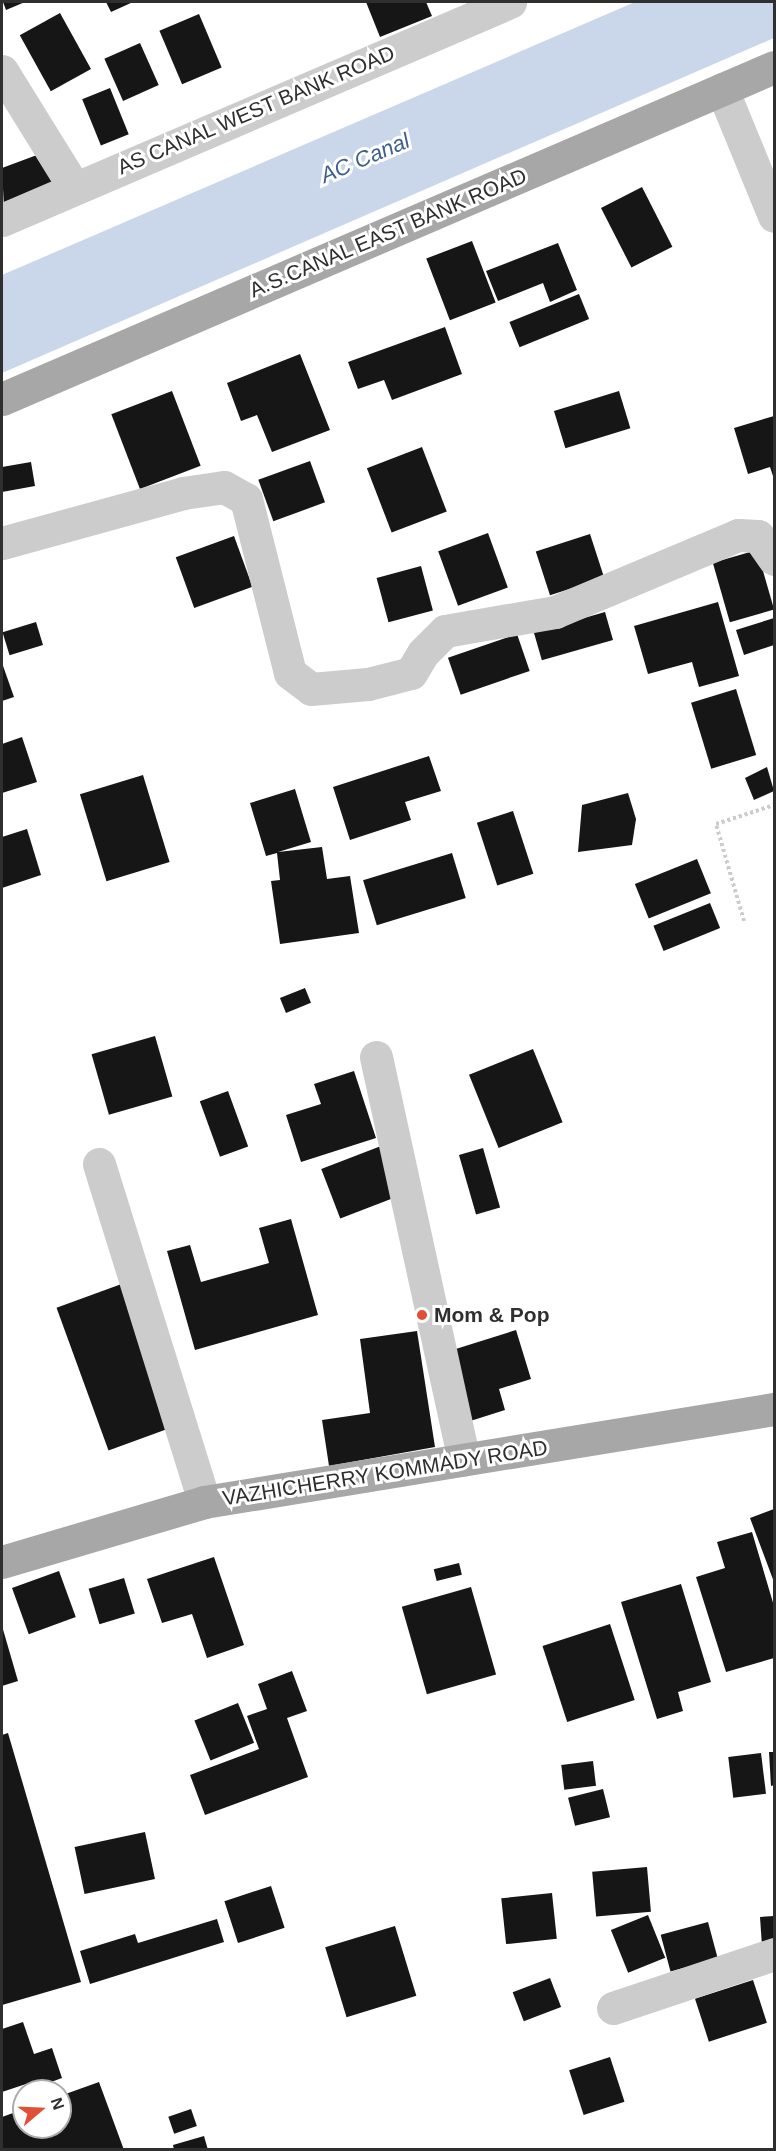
<!DOCTYPE html>
<html>
<head>
<meta charset="utf-8">
<style>
  body { margin:0 }
  #map { position:relative; width:776px; height:2151px; overflow:hidden; background:#fff; font-family:Arial,sans-serif }
  div>[style] { position:absolute }
  [style*='--x'] { left:calc(var(--x)*1px); top:calc(var(--y)*1px); width:calc(var(--w)*1px); rotate:calc(var(--a)*1deg) }
  .water>* { inset:0; background:#cad7eb }
  .building>* { inset:0; background:#161616; transform-origin:0 0 }
  .path>* { height:4px; margin-top:-2px; transform-origin:0; background:repeating-linear-gradient(90deg,#ccc 0 3px,transparent 0 6px) }
  .minor>* { height:33px; margin:-16.5px; padding:0 16.5px; transform-origin:16.5px; border-radius:16.5px; background:#ccc }
  .major>* { height:33px; margin:-16.5px; padding:0 16.5px; transform-origin:16.5px; border-radius:16.5px; background:#a7a7a7 }
  .dots>* { width:16px; height:16px; translate:-50% -50%; box-sizing:border-box; border:3px solid #fff; border-radius:50% }
  span { translate:-50% -50%; white-space:nowrap; text-align:center; line-height:1.15; -webkit-text-stroke:6px #fff; paint-order:stroke }
  .street-label { font-size:21px; color:#2f2f2f }
  .poi-label { font-size:21px; color:#2f2f2f; font-weight:700 }
  .left { translate:0 -50%; text-align:left }
  .water-label { font-size:22px; color:#3f5e90; font-style:italic }
  .frame { position:absolute; inset:0; border:3px solid #2f2f2f; pointer-events:none }
  .north { position:absolute; left:12px; top:2079px; width:60px; height:60px; box-sizing:border-box; background:#fff; border:2px solid #acacac; border-radius:50%; rotate:71deg; font-size:16px; font-weight:700; line-height:24px; text-align:center; color:#2f2f2f }
  .north::after { content:''; display:block; margin:auto; width:21px; height:27px; background:#e15036; clip-path:polygon(50% 0,100% 100%,50% 72%,0 100%) }
</style>
</head>
<body>
<div id="map">
  <div class="water">
    <i style="clip-path:polygon(635px 2px,774px 2px,774px 38px,2px 373px,2px 275px)"></i>
  </div>
  <div class="building">
    <i style="clip-path:polygon(3px 2px,25px 2px,6px 10px)"></i>
    <i style="clip-path:polygon(106px 2px,133px 2px,111px 12px)"></i>
    <i style="clip-path:polygon(366px 2px,426px 2px,432px 16px,380px 37px)"></i>
    <i style="left:60px;top:13px;width:64px;height:46px;rotate:61deg"></i>
    <i style="left:199px;top:14px;width:58px;height:43px;rotate:67deg"></i>
    <i style="left:140px;top:43px;width:46px;height:39px;rotate:66deg"></i>
    <i style="left:110px;top:88px;width:50px;height:30px;rotate:68deg"></i>
    <i style="clip-path:polygon(45px 152px,58px 189px,4px 209px,2px 168px)"></i>
    <i style="left:642px;top:187px;width:67px;height:46px;rotate:63deg"></i>
    <i style="left:472px;top:241px;width:66px;height:49px;rotate:69deg"></i>
    <i style="clip-path:polygon(558px 243px,577px 290px,550px 302px,543px 283px,498px 301px,486px 271px)"></i>
    <i style="left:579px;top:294px;width:27px;height:75px;rotate:68deg"></i>
    <i style="clip-path:polygon(445px 327px,462px 374px,392px 400px,384px 380px,358px 389px,348px 362px)"></i>
    <i style="clip-path:polygon(300px 354px,330px 430px,272px 452px,257px 415px,241px 421px,227px 383px)"></i>
    <i style="left:172px;top:391px;width:80px;height:65px;rotate:69deg"></i>
    <i style="left:619px;top:391px;width:39px;height:68px;rotate:73deg"></i>
    <i style="clip-path:polygon(774px 416px,774px 479px,770px 467px,748px 474px,734px 428px)"></i>
    <i style="left:422px;top:447px;width:69px;height:59px;rotate:69deg"></i>
    <i style="left:310px;top:461px;width:44px;height:55px;rotate:70deg"></i>
    <i style="clip-path:polygon(31px 462px,35px 486px,2px 492px,2px 467px)"></i>
    <i style="left:488px;top:533px;width:58px;height:53px;rotate:70deg"></i>
    <i style="left:590px;top:534px;width:46px;height:57px;rotate:72deg"></i>
    <i style="left:234px;top:536px;width:54px;height:62px;rotate:70deg"></i>
    <i style="left:757px;top:550px;width:62px;height:46px;rotate:74deg"></i>
    <i style="left:421px;top:566px;width:46px;height:46px;rotate:75deg"></i>
    <i style="clip-path:polygon(718px 602px,739px 676px,699px 687px,692px 662px,648px 674px,634px 626px)"></i>
    <i style="left:605px;top:612px;width:29px;height:74px;rotate:74deg"></i>
    <i style="clip-path:polygon(774px 618px,774px 645px,744px 655px,736px 630px)"></i>
    <i style="left:36px;top:622px;width:24px;height:35px;rotate:73deg"></i>
    <i style="left:517px;top:634px;width:39px;height:73px;rotate:71deg"></i>
    <i style="clip-path:polygon(2px 663px,14px 697px,2px 701px)"></i>
    <i style="left:736px;top:689px;width:69px;height:47px;rotate:73deg"></i>
    <i style="clip-path:polygon(22px 737px,37px 782px,2px 793px,2px 744px)"></i>
    <i style="clip-path:polygon(429px 756px,441px 791px,405px 802px,411px 820px,350px 840px,333px 787px)"></i>
    <i style="clip-path:polygon(767px 767px,774px 791px,754px 800px,745px 778px)"></i>
    <i style="left:143px;top:775px;width:91px;height:66px;rotate:73deg"></i>
    <i style="clip-path:polygon(295px 789px,311px 842px,278px 852px,322px 847px,327px 879px,350px 876px,359px 933px,280px 944px,271px 881px,280px 880px,277px 853px,266px 856px,250px 803px)"></i>
    <i style="clip-path:polygon(628px 793px,636px 819px,632px 845px,578px 852px,582px 805px)"></i>
    <i style="left:513px;top:811px;width:66px;height:38px;rotate:72deg"></i>
    <i style="clip-path:polygon(27px 829px,41px 875px,2px 888px,2px 837px)"></i>
    <i style="left:452px;top:853px;width:47px;height:93px;rotate:73deg"></i>
    <i style="left:697px;top:859px;width:37px;height:67px;rotate:68deg"></i>
    <i style="left:710px;top:903px;width:27px;height:61px;rotate:68deg"></i>
    <i style="left:305px;top:988px;width:16px;height:27px;rotate:68deg"></i>
    <i style="left:155px;top:1036px;width:63px;height:66px;rotate:74deg"></i>
    <i style="left:533px;top:1049px;width:79px;height:69px;rotate:68deg"></i>
    <i style="clip-path:polygon(354px 1071px,376px 1138px,301px 1162px,286px 1115px,321px 1104px,314px 1084px)"></i>
    <i style="left:228px;top:1091px;width:59px;height:30px;rotate:70deg"></i>
    <i style="left:381px;top:1146px;width:53px;height:64px;rotate:69deg"></i>
    <i style="left:483px;top:1148px;width:62px;height:25px;rotate:74deg"></i>
    <i style="clip-path:polygon(291px 1219px,318px 1315px,195px 1350px,167px 1251px,190px 1245px,201px 1282px,269px 1263px,259px 1228px)"></i>
    <i style="left:127px;top:1282px;width:152px;height:75px;rotate:70deg"></i>
    <i style="clip-path:polygon(516px 1330px,531px 1379px,499px 1389px,505px 1410px,464px 1423px,443px 1353px)"></i>
    <i style="clip-path:polygon(417px 1331px,435px 1447px,329px 1466px,322px 1420px,370px 1413px,360px 1339px)"></i>
    <i style="clip-path:polygon(774px 1509px,774px 1582px,750px 1518px)"></i>
    <i style="clip-path:polygon(752px 1532px,774px 1606px,774px 1658px,726px 1672px,696px 1577px,725px 1568px,717px 1542px)"></i>
    <i style="clip-path:polygon(214px 1557px,244px 1645px,207px 1658px,192px 1614px,162px 1623px,147px 1579px)"></i>
    <i style="left:459px;top:1563px;width:12px;height:26px;rotate:76deg"></i>
    <i style="left:59px;top:1571px;width:49px;height:50px;rotate:70deg"></i>
    <i style="left:124px;top:1578px;width:37px;height:37px;rotate:73deg"></i>
    <i style="clip-path:polygon(681px 1584px,711px 1682px,678px 1692px,683px 1711px,657px 1719px,621px 1602px)"></i>
    <i style="left:471px;top:1587px;width:91px;height:72px;rotate:74deg"></i>
    <i style="left:610px;top:1624px;width:80px;height:71px;rotate:72deg"></i>
    <i style="clip-path:polygon(2px 1626px,18px 1681px,2px 1686px)"></i>
    <i style="clip-path:polygon(292px 1671px,307px 1711px,287px 1718px,308px 1777px,205px 1815px,190px 1775px,259px 1749px,247px 1716px,267px 1709px,258px 1684px)"></i>
    <i style="left:238px;top:1703px;width:43px;height:47px;rotate:68deg"></i>
    <i style="clip-path:polygon(8px 1733px,81px 1982px,2px 2005px,2px 1735px)"></i>
    <i style="clip-path:polygon(769px 1752px,774px 1752px,774px 1785px,771px 1786px)"></i>
    <i style="left:761px;top:1753px;width:41px;height:33px;rotate:83deg"></i>
    <i style="left:593px;top:1761px;width:25px;height:32px;rotate:83deg"></i>
    <i style="left:603px;top:1789px;width:29px;height:36px;rotate:76deg"></i>
    <i style="left:145px;top:1832px;width:48px;height:72px;rotate:78deg"></i>
    <i style="left:647px;top:1867px;width:45px;height:55px;rotate:85deg"></i>
    <i style="left:271px;top:1886px;width:44px;height:49px;rotate:72deg"></i>
    <i style="left:552px;top:1893px;width:46px;height:51px;rotate:84deg"></i>
    <i style="left:648px;top:1915px;width:46px;height:40px;rotate:68deg"></i>
    <i style="clip-path:polygon(774px 1916px,774px 1945px,762px 1946px,760px 1917px)"></i>
    <i style="clip-path:polygon(217px 1919px,224px 1942px,90px 1984px,80px 1951px,135px 1934px,138px 1943px)"></i>
    <i style="left:708px;top:1922px;width:38px;height:49px;rotate:75deg"></i>
    <i style="left:395px;top:1926px;width:73px;height:73px;rotate:73deg"></i>
    <i style="left:550px;top:1978px;width:31px;height:40px;rotate:69deg"></i>
    <i style="left:753px;top:1980px;width:45px;height:61px;rotate:72deg"></i>
    <i style="clip-path:polygon(23px 2022px,34px 2054px,52px 2048px,62px 2078px,40px 2086px,38px 2080px,2px 2092px,2px 2029px)"></i>
    <i style="left:610px;top:2057px;width:47px;height:43px;rotate:72deg"></i>
    <i style="clip-path:polygon(99px 2082px,124px 2150px,2px 2150px,2px 2117px,24px 2109px,24px 2127px,60px 2127px,60px 2096px)"></i>
    <i style="left:191px;top:2109px;width:18px;height:24px;rotate:71deg"></i>
    <i style="clip-path:polygon(204px 2136px,208px 2150px,174px 2150px,173px 2145px)"></i>
  </div>
  <div class="path">
    <i style="--x:744;--y:921;--w:101;--a:-106.1"></i>
    <i style="--x:716;--y:824;--w:61;--a:-18.1"></i>
  </div>
  <div class="minor">
    <i style="--x:2;--y:71;--w:137;--a:58.2"></i>
    <i style="--x:722;--y:89;--w:137;--a:67.7"></i>
    <i style="--x:2;--y:220;--w:553;--a:-23.23"></i>
    <i style="--x:2;--y:543;--w:188;--a:-15.4"></i>
    <i style="--x:183;--y:493;--w:41;--a:-8.3"></i>
    <i style="--x:224;--y:487;--w:25;--a:29"></i>
    <i style="--x:246;--y:499;--w:179;--a:75.8"></i>
    <i style="--x:290;--y:673;--w:26;--a:37"></i>
    <i style="--x:311;--y:689;--w:57;--a:-5"></i>
    <i style="--x:368;--y:684;--w:44;--a:-14.3"></i>
    <i style="--x:411;--y:673;--w:23;--a:-59"></i>
    <i style="--x:423;--y:653;--w:31;--a:-45"></i>
    <i style="--x:445;--y:631;--w:112;--a:-9.8"></i>
    <i style="--x:555;--y:612;--w:199;--a:-22.8"></i>
    <i style="--x:738;--y:535;--w:20;--a:3"></i>
    <i style="--x:758;--y:536;--w:28;--a:55"></i>
    <i style="--x:376;--y:1057;--w:412;--a:77.7"></i>
    <i style="--x:99;--y:1164;--w:354;--a:72.7"></i>
    <i style="--x:613;--y:2008;--w:170;--a:-18.5"></i>
  </div>
  <div class="major">
    <i style="--x:2;--y:399;--w:840;--a:-23.27"></i>
    <i style="--x:2;--y:1562;--w:211;--a:-16.5"></i>
    <i style="--x:204;--y:1502;--w:578;--a:-9.27"></i>
  </div>
  <div class="dots">
    <i style="left:422px;top:1315px;background:#e15036"></i>
  </div>
  <div class="street-label">
    <span style="left:256px;top:110px;rotate:-23deg">AS CANAL WEST BANK ROAD</span>
    <span style="left:388px;top:233px;rotate:-23deg">A.S.CANAL EAST BANK ROAD</span>
    <span style="left:385px;top:1473px;rotate:-9deg">VAZHICHERRY KOMMADY ROAD</span>
  </div>
  <div class="poi-label">
    <span class="left" style="left:434px;top:1315px">Mom &amp; Pop</span>
  </div>
  <div class="water-label">
    <span style="left:365px;top:158px;rotate:-23deg">AC Canal</span>
  </div>
  <div class="frame"></div>
  <div class="north">N</div>
</div>
</body>
</html>
